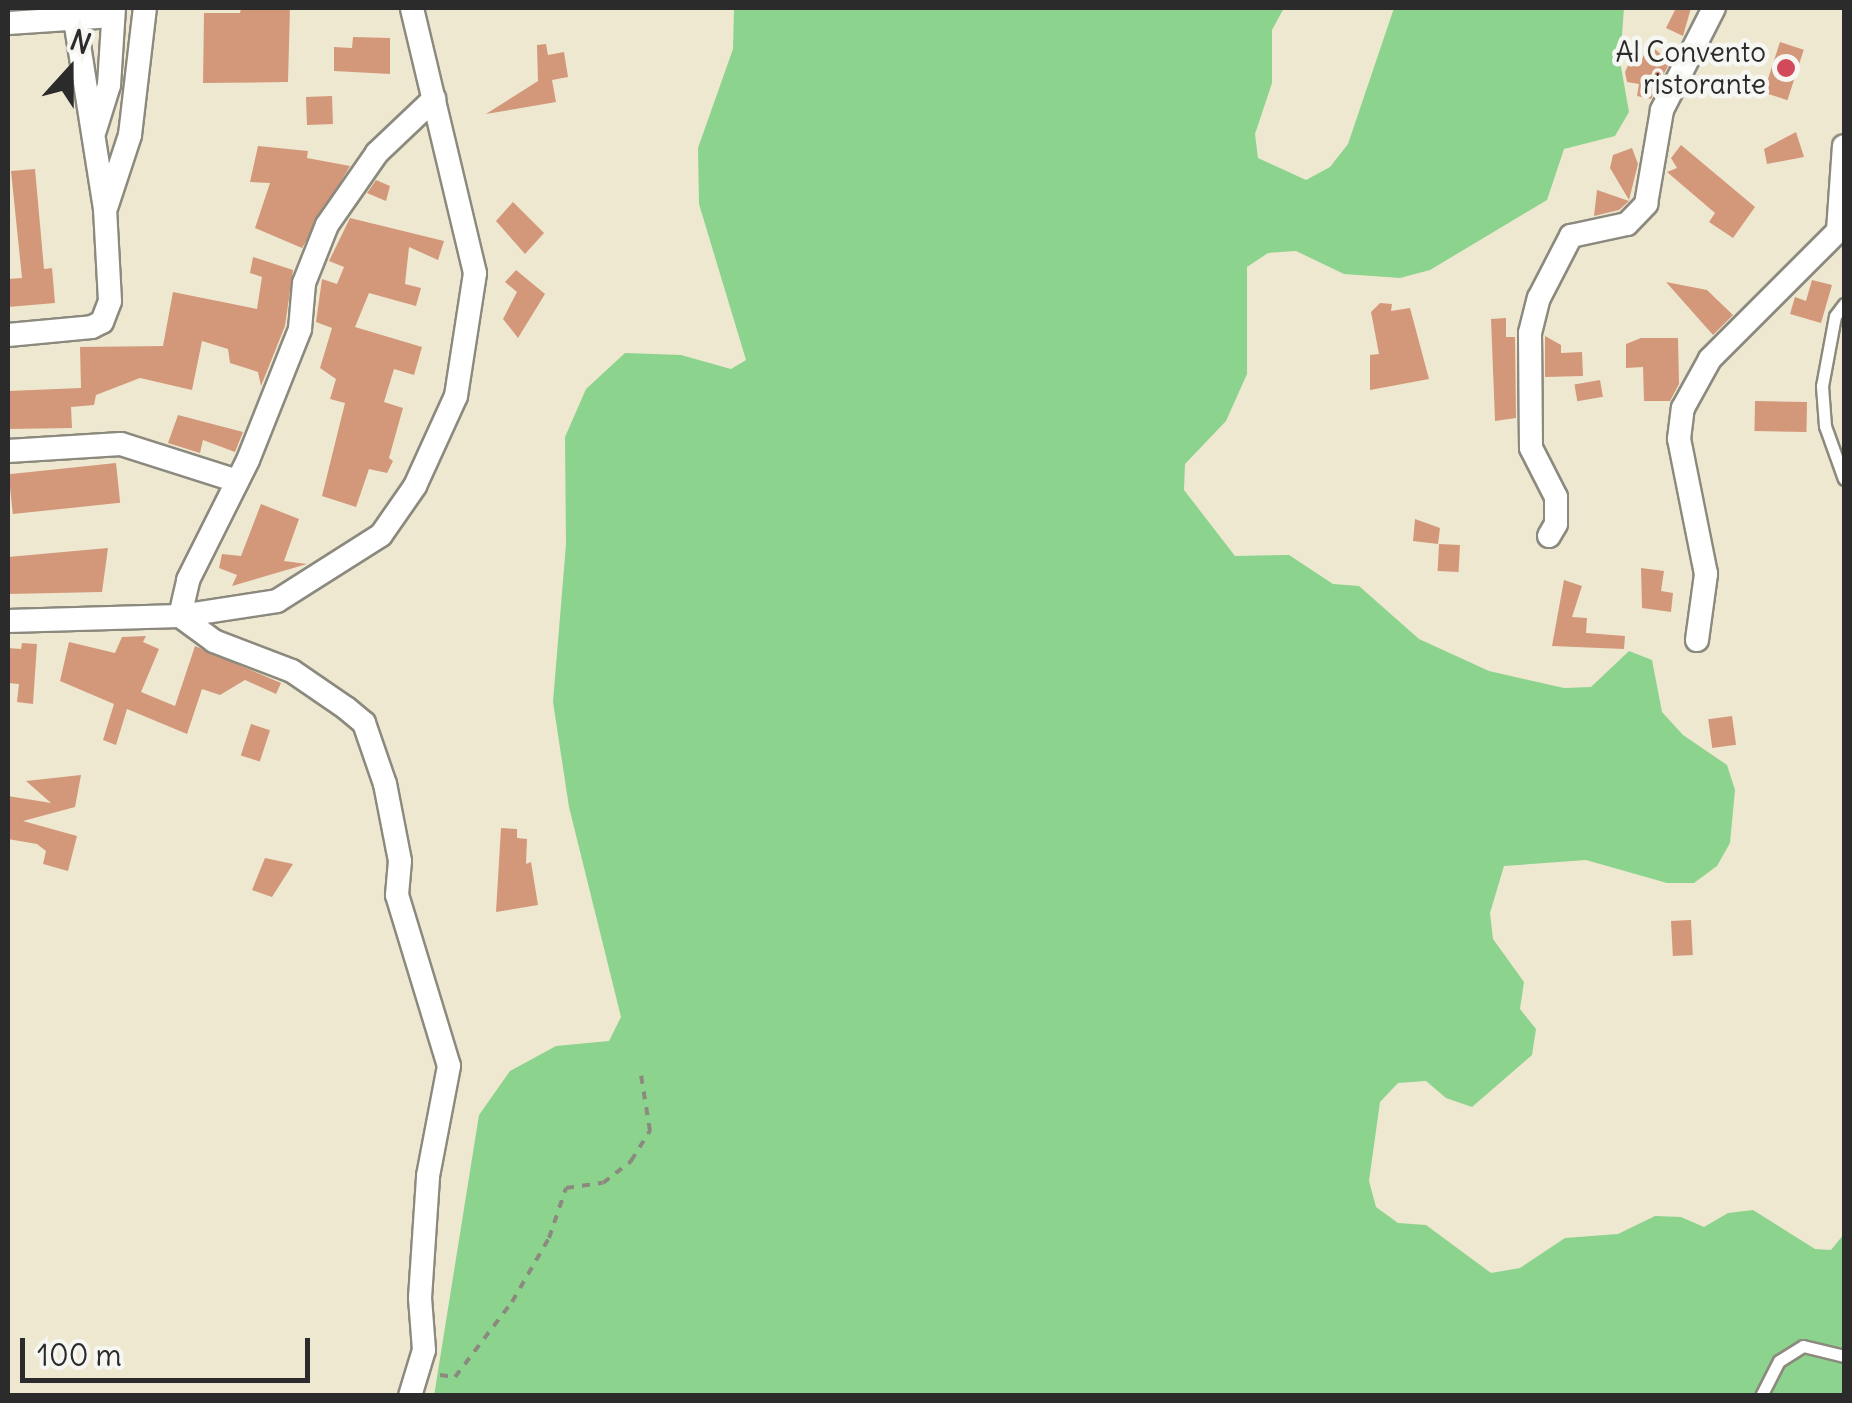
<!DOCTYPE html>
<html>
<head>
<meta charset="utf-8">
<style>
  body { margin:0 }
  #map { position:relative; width:1852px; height:1403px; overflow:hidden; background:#eee8d1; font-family:Delius,sans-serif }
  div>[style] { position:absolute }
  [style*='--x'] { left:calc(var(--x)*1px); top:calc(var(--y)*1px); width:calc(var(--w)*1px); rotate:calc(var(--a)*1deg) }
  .green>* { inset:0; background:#8cd38d }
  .building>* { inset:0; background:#d3987a; transform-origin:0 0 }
  .path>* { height:4px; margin-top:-2px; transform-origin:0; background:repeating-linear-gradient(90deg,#8c8a7e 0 8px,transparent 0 16px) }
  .roads { filter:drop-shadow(2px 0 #8c8a7e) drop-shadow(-2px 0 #8c8a7e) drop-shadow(0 2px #8c8a7e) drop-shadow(0 -2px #8c8a7e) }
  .lane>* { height:11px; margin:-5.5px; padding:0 5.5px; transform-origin:5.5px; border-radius:5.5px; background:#fff }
  .street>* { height:22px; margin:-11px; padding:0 11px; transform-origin:11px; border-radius:11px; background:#fff }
  .dots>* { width:28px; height:28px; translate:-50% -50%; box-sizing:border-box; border:5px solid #f6f6f2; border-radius:50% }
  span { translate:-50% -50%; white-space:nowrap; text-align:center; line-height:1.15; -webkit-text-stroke:9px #f6f6f2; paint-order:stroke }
  .poi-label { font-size:28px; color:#2b2b2b }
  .right { translate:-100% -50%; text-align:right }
  .frame { position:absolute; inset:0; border:10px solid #2b2b2b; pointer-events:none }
  .north { position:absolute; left:20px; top:20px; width:100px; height:100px; -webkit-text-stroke:8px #f6f6f2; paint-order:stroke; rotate:21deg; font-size:28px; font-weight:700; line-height:40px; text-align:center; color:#2b2b2b }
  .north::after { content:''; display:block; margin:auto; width:35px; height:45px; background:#2b2b2b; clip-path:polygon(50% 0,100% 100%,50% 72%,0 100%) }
  .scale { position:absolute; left:20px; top:1338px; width:290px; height:45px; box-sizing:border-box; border:5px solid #2b2b2b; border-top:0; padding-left:12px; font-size:30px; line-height:35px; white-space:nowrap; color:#2b2b2b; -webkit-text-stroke:8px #f6f6f2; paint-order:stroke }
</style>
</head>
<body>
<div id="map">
  <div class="green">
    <i style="clip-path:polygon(734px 8px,1284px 8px,1272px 30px,1272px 83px,1255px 134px,1258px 158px,1306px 180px,1330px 167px,1348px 144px,1394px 8px,1624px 8px,1620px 61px,1629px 112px,1615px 136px,1564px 149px,1547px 200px,1430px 270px,1400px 278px,1344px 274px,1296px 251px,1268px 253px,1247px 267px,1247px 374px,1226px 421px,1185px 464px,1184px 490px,1235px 556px,1289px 555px,1333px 584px,1359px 586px,1419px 639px,1489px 671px,1564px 688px,1591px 687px,1629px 651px,1652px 660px,1662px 712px,1683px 735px,1727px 765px,1735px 790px,1730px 843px,1717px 866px,1694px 883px,1667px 883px,1586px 860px,1504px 866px,1490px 913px,1493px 939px,1524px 982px,1520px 1009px,1536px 1029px,1532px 1055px,1472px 1107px,1446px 1098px,1426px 1081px,1398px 1083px,1380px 1102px,1369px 1181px,1376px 1207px,1398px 1223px,1426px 1225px,1491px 1273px,1520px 1268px,1565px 1238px,1618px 1234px,1655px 1216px,1681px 1217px,1704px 1227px,1728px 1213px,1753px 1210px,1815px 1249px,1831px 1250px,1844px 1234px,1844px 1395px,434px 1396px,479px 1115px,510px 1071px,556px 1046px,609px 1041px,621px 1017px,569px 807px,553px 702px,566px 544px,565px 437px,586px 389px,625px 353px,681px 355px,731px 369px,746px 360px,699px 204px,698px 148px,733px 49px)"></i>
  </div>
  <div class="building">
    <i style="clip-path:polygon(241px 8px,290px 8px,288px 82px,203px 83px,204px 13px,240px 13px)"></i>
    <i style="clip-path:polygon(1676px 8px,1691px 8px,1683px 36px,1666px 28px)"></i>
    <i style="clip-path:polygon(353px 37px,390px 38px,390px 74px,334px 71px,334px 47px,352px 48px)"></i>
    <i style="left:1780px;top:42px;width:25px;height:53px;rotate:18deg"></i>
    <i style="clip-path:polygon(546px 44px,548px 55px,564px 52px,568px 77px,552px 80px,556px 102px,486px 114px,538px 81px,537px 45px)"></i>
    <i style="clip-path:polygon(1649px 44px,1670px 62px,1651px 99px,1637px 96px,1639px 84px,1627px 82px,1625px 72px,1631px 59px,1640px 63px)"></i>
    <i style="left:332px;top:96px;width:28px;height:26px;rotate:88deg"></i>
    <i style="clip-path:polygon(1796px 132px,1804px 157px,1767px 164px,1764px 149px)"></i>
    <i style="clip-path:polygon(1681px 145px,1755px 207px,1733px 238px,1709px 222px,1715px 213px,1667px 172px,1677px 168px,1671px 158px)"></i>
    <i style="clip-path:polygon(258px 146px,308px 151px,307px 158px,350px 166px,302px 248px,255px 228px,270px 183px,250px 182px)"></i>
    <i style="clip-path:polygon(1632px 148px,1638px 164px,1629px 200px,1610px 168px,1613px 155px)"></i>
    <i style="clip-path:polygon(35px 169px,44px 269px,52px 268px,55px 303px,8px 307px,8px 279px,22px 278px,11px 171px)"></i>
    <i style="clip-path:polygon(376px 180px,390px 186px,386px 201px,367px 193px)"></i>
    <i style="clip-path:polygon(1597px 190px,1629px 201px,1619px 210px,1594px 216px)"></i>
    <i style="clip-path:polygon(513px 202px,544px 233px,525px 254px,496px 221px)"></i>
    <i style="clip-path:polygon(350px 218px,444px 241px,438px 260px,409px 247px,405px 284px,421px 288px,416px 306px,369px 293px,355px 327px,422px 347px,414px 375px,394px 369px,384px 402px,403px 408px,389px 458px,393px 461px,387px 473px,369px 469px,356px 507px,322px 496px,345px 403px,330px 399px,336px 379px,320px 368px,332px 328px,316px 322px,322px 279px,337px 284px,344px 267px,329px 261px)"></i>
    <i style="clip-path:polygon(253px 257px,293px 270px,285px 326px,261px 386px,258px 372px,230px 363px,228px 349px,202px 341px,192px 390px,140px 378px,96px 395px,94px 405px,71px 407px,72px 428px,8px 429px,8px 391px,81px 388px,80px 347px,163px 346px,173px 292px,257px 309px,262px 277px,250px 273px)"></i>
    <i style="clip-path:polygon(516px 270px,545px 294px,518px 338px,503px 319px,517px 292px,505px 282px)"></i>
    <i style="clip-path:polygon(1812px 280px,1832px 285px,1821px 323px,1790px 314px,1795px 297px,1806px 301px)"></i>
    <i style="clip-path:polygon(1666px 282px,1707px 290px,1733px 315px,1713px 335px)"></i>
    <i style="clip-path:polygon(1380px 303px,1392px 304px,1391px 311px,1410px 308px,1429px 379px,1370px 390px,1370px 355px,1379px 354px,1371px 312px)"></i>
    <i style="clip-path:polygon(1506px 318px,1506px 337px,1515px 337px,1516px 418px,1495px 421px,1491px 319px)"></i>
    <i style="clip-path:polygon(1545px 336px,1561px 345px,1561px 353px,1582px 352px,1583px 376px,1545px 377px)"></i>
    <i style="clip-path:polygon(1641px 338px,1678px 338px,1679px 384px,1670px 401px,1644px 401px,1643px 367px,1626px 368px,1626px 344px)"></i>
    <i style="left:1600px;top:380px;width:17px;height:26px;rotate:80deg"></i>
    <i style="left:1755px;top:401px;width:52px;height:30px;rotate:1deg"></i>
    <i style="clip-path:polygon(178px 415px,243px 432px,235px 452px,203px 440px,200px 453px,168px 443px)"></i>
    <i style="left:116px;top:463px;width:40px;height:108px;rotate:84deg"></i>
    <i style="clip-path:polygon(261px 504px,299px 519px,284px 561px,307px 564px,232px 586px,237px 575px,219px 568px,222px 554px,241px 556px)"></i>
    <i style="clip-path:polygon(1415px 519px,1440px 528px,1438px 544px,1413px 541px)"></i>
    <i style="left:1439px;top:544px;width:21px;height:27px;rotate:3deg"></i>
    <i style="clip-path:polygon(108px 548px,102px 592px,8px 594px,8px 557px)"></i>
    <i style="clip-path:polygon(1641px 568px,1664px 571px,1661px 591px,1673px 593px,1671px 612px,1642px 608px)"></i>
    <i style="clip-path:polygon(1564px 580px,1582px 586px,1572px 617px,1587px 618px,1586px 633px,1625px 636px,1624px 649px,1552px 646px)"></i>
    <i style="clip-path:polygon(146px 636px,143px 642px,159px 649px,141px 692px,175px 706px,195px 646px,281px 683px,276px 694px,245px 680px,220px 695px,202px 689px,187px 734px,127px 709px,116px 745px,103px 740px,114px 704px,60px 681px,69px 642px,115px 653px,122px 637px)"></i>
    <i style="clip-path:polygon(22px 643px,37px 644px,33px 704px,17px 702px,19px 684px,8px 683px,8px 648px,21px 649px)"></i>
    <i style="left:1732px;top:716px;width:29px;height:24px;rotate:82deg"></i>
    <i style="left:251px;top:724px;width:20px;height:33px;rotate:18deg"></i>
    <i style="clip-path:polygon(81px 775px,75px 807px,23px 821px,77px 836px,68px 871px,43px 864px,46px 851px,37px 844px,8px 839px,8px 796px,51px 803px,26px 781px)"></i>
    <i style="clip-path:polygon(501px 828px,517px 829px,517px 838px,527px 839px,526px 864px,531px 862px,538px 905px,496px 912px)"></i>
    <i style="clip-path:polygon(265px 858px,293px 864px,272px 897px,252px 890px)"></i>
    <i style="left:1691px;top:920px;width:35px;height:20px;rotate:87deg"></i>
  </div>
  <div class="path">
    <i style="--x:440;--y:1375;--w:15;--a:8"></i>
    <i style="--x:455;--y:1377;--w:94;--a:-52.8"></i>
    <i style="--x:512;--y:1302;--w:74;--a:-60"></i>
    <i style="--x:549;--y:1238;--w:53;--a:-71.2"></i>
    <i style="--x:566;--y:1188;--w:37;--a:-8"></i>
    <i style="--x:603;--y:1183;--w:36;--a:-38"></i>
    <i style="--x:631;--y:1161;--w:36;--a:-58"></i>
    <i style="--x:650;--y:1131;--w:57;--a:-99.1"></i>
  </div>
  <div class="roads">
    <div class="lane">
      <i style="--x:1844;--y:304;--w:15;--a:127"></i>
      <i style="--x:1835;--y:316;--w:71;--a:100.5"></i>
      <i style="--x:1822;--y:386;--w:40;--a:85.7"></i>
      <i style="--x:1825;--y:426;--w:56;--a:70.3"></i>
      <i style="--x:1761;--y:1396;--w:39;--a:-63"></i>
      <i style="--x:1779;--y:1361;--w:28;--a:-32"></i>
      <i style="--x:1803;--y:1346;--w:42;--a:13.7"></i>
    </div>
    <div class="street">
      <i style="--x:8;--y:23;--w:105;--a:-3.8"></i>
      <i style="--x:95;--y:130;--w:47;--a:-72.7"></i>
      <i style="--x:109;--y:85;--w:77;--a:-86.3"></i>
      <i style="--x:107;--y:205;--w:74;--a:-71.8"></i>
      <i style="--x:130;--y:135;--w:128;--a:-83.3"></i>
      <i style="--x:8;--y:335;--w:84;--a:-5.4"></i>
      <i style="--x:92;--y:327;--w:11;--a:-27"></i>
      <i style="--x:102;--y:322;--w:22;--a:-69"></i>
      <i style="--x:110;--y:301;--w:92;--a:-93.1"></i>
      <i style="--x:105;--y:209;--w:192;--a:-99"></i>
      <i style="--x:8;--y:451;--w:113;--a:-3.5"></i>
      <i style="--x:121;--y:444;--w:122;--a:17.7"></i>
      <i style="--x:1549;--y:536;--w:14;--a:-60"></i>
      <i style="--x:1556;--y:524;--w:27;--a:-90"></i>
      <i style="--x:1556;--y:497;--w:55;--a:-117"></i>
      <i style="--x:1531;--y:448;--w:115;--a:-90.5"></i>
      <i style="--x:1530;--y:333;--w:36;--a:-76"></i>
      <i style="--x:1539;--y:298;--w:70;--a:-62.7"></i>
      <i style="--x:1571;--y:236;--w:57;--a:-12.1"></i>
      <i style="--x:1627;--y:224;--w:28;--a:-46"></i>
      <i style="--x:1646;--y:204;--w:95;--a:-80.3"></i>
      <i style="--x:1662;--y:110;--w:114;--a:-63"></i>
      <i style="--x:8;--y:621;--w:172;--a:-1.7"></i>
      <i style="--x:180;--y:616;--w:98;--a:-8.8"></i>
      <i style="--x:277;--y:601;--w:123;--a:-32.4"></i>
      <i style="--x:381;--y:535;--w:60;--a:-55.2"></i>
      <i style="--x:415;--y:486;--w:99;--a:-65.5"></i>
      <i style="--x:456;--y:396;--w:124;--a:-81.2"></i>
      <i style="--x:475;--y:273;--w:272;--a:-103.4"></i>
      <i style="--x:1697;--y:640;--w:67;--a:-82.2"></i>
      <i style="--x:1706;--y:574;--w:138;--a:-101.3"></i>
      <i style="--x:1679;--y:439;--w:31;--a:-83"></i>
      <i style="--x:1683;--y:408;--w:56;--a:-61.1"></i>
      <i style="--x:1710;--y:359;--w:181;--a:-45"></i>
      <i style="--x:1838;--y:231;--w:85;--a:-86"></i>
      <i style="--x:410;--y:1396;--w:48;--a:-73.1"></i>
      <i style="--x:424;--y:1350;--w:52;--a:-94.4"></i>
      <i style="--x:420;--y:1298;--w:122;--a:-86.2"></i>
      <i style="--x:428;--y:1176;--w:112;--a:-79.2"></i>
      <i style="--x:449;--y:1066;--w:179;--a:-106.9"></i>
      <i style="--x:397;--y:895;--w:34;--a:-85"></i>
      <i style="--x:400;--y:861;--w:78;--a:-101"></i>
      <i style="--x:385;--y:784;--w:65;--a:-109"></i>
      <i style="--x:364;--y:723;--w:23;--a:-140"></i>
      <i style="--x:346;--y:708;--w:65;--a:-145.6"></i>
      <i style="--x:292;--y:671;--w:84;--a:-159"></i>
      <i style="--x:214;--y:641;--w:42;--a:-143.7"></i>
      <i style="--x:180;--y:616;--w:37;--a:-77"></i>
      <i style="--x:188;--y:580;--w:134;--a:-63.4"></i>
      <i style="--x:248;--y:460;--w:141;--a:-68.3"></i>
      <i style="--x:300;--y:329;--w:46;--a:-85"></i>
      <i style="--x:304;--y:283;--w:62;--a:-68.4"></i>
      <i style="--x:327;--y:225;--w:88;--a:-55.2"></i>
      <i style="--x:377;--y:153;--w:79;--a:-43.5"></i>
    </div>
  </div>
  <div class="dots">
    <i style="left:1786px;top:68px;background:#d1495b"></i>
  </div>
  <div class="poi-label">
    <span class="right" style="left:1766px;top:68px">Al Convento<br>ristorante</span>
  </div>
  <div class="frame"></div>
  <div class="north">N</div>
  <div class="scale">100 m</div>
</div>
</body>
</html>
